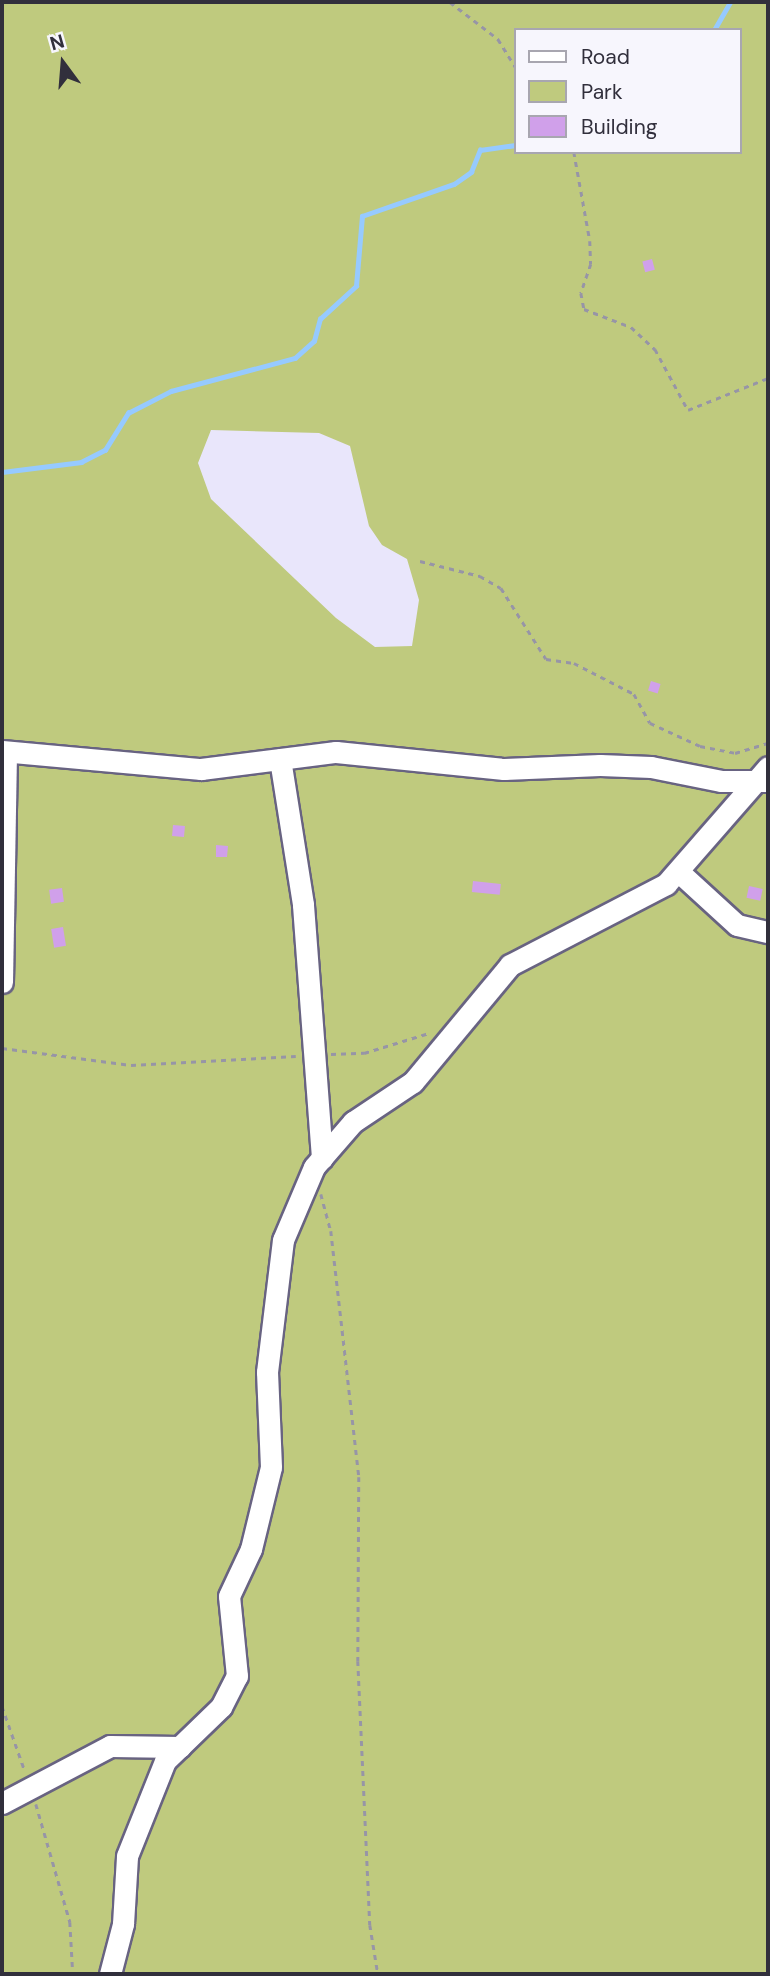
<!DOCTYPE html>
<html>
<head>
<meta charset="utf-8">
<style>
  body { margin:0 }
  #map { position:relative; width:770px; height:1976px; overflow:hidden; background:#e9e6fb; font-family:"DM Sans",sans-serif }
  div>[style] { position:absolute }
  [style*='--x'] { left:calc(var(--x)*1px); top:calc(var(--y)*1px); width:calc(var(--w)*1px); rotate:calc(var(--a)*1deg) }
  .green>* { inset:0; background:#bfca7e }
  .stream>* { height:4.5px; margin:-2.25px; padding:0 2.25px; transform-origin:2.25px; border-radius:2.25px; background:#96caff }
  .building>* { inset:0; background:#d0a0ea; transform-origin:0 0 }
  .path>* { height:2.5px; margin-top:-1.25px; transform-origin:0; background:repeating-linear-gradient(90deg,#9795a6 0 5px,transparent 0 10px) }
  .roads { filter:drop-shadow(2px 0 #686381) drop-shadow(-2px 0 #686381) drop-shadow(0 2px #686381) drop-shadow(0 -2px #686381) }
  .minor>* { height:21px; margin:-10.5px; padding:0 10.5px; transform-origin:10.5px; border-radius:10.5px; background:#fff }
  span { translate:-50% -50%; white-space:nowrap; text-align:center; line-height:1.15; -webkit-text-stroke:5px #f7f6fd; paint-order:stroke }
  .frame { position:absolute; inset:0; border:4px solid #312f3c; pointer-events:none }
  .legend { position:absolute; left:514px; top:28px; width:228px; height:126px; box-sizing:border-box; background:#f7f6fd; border:2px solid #a8a6b0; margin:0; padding:9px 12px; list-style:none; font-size:21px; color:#312f3c }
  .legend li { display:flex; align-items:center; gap:14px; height:35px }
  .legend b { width:35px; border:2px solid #a8a6b0 }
  .north { position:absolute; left:28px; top:28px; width:70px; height:70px; -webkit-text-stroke:5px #f7f6fd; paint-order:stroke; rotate:344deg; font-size:19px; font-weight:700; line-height:28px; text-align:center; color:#312f3c }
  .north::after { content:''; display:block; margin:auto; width:24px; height:32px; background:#312f3c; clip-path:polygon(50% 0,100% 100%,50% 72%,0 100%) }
</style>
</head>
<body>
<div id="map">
  <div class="green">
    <i style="clip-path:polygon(evenodd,2px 2px,768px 2px,768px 1974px,2px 1974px,2px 2px,516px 30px,740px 30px,740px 152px,516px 152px,516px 30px,2px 2px,211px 430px,319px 433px,350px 446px,369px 526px,382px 545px,407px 559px,419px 600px,412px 646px,375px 647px,336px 618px,211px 499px,198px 463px,211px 430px)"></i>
  </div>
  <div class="stream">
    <i style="--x:714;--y:30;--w:32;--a:-60"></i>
    <i style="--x:2;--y:472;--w:80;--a:-7.2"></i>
    <i style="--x:81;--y:462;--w:27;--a:-27"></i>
    <i style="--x:105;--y:450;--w:44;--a:-58.1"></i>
    <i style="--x:128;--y:413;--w:48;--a:-27.1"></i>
    <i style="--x:171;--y:391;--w:128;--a:-14.9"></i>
    <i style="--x:295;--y:358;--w:25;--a:-42"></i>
    <i style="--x:314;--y:341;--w:23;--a:-75"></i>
    <i style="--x:320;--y:319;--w:49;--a:-42.5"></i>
    <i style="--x:356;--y:286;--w:70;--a:-85.1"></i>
    <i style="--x:362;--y:216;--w:97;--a:-19.2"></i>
    <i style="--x:454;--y:184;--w:21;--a:-35"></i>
    <i style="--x:471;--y:172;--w:24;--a:-68"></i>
    <i style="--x:480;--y:150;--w:36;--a:-8"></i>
  </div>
  <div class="building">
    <i style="left:652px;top:259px;width:11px;height:10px;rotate:75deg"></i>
    <i style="left:651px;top:681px;width:10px;height:10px;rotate:17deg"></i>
    <i style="left:173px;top:825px;width:12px;height:11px;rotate:5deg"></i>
    <i style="clip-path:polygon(216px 845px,228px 846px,227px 857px,216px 857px)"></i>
    <i style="left:473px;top:881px;width:28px;height:11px;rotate:6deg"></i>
    <i style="left:749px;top:886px;width:14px;height:12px;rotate:12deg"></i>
    <i style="left:62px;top:888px;width:14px;height:13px;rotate:82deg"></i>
    <i style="left:63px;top:927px;width:19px;height:12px;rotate:81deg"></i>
  </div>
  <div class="path">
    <i style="--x:450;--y:2;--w:61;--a:37.6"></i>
    <i style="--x:498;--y:39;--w:34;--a:58"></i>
    <i style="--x:574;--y:152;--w:90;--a:79.8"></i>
    <i style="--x:590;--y:241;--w:23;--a:88"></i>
    <i style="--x:591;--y:264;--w:31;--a:109"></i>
    <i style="--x:581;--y:293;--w:16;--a:79"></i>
    <i style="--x:584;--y:309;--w:50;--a:21"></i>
    <i style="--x:631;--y:327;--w:33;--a:43"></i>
    <i style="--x:655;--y:349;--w:69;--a:61.6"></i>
    <i style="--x:688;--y:410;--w:86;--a:-21.8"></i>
    <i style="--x:420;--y:561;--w:62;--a:14"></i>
    <i style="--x:480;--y:576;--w:24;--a:30"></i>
    <i style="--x:501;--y:588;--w:84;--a:57.6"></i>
    <i style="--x:546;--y:659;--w:28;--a:8"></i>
    <i style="--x:574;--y:663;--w:68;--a:27.3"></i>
    <i style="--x:634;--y:694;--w:33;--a:61"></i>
    <i style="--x:650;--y:723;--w:55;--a:24.7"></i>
    <i style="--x:700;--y:746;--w:36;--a:11"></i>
    <i style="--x:735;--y:753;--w:34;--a:-17"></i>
    <i style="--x:2;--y:1048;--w:130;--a:7.5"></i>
    <i style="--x:131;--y:1065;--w:165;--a:-3.1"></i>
    <i style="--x:331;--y:1054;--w:33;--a:-2"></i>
    <i style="--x:364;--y:1053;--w:68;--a:-17.1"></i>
    <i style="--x:321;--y:1194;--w:38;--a:75"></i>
    <i style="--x:331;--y:1231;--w:248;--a:83.5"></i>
    <i style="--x:359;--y:1477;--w:184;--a:90.3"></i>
    <i style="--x:358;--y:1661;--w:264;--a:87.4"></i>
    <i style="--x:370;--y:1925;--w:50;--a:80.7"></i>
    <i style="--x:2;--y:1706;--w:69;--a:70.5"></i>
    <i style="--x:36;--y:1804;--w:123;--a:73.9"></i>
    <i style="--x:70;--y:1922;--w:52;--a:86.7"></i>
  </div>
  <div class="roads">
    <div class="minor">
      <i style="--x:2;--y:751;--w:200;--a:5.2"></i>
      <i style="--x:201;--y:769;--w:136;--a:-7.2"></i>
      <i style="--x:336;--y:752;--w:169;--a:5.8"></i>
      <i style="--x:504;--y:769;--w:96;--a:-2.4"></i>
      <i style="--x:600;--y:765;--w:51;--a:2.2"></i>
      <i style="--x:651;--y:767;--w:71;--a:11.3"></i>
      <i style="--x:721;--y:781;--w:47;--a:0"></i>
      <i style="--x:280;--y:759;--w:148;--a:81"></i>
      <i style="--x:303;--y:905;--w:254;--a:85.7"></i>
      <i style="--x:680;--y:873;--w:77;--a:42.4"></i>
      <i style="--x:737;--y:925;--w:32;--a:13"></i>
      <i style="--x:2;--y:982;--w:230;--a:-89"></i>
      <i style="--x:2;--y:1803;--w:122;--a:-27.8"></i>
      <i style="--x:110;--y:1746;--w:70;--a:0.8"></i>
      <i style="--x:110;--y:1974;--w:52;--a:-75.4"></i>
      <i style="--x:123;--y:1924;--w:68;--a:-86.6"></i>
      <i style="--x:127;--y:1856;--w:102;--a:-68.2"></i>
      <i style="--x:165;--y:1761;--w:78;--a:-44"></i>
      <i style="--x:221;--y:1707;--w:35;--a:-63"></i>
      <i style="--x:237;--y:1676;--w:80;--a:-95.7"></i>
      <i style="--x:229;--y:1596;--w:52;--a:-64.9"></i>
      <i style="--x:251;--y:1549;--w:84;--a:-76.3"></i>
      <i style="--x:271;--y:1467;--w:95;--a:-92.4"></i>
      <i style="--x:267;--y:1372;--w:133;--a:-83.1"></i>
      <i style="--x:283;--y:1240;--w:79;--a:-67"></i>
      <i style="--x:314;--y:1167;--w:60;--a:-49.1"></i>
      <i style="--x:353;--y:1122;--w:72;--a:-33.7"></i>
      <i style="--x:413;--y:1082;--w:152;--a:-50.3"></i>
      <i style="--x:510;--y:965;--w:176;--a:-27.4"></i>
      <i style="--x:666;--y:884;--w:155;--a:-48.9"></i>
    </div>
  </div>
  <div class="frame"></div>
  <ul class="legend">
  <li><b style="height:9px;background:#fff"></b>Road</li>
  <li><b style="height:19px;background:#bfca7e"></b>Park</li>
  <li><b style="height:19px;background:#d0a0ea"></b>Building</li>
  </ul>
  <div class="north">N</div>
</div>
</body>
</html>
